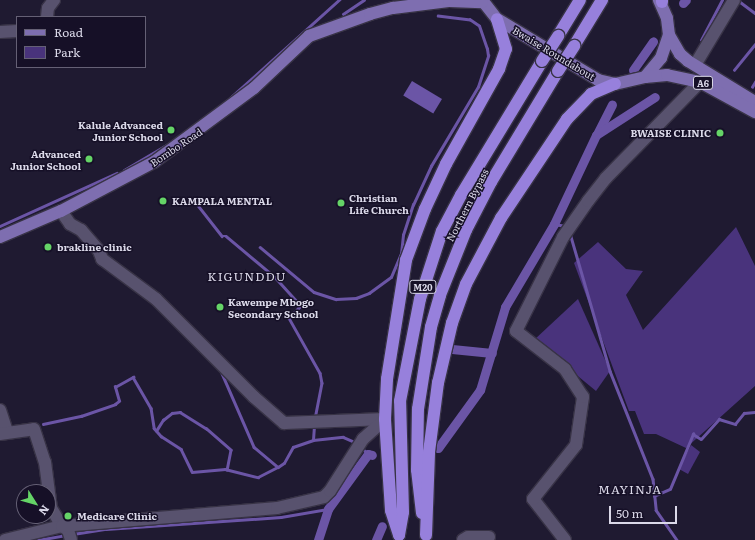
<!DOCTYPE html>
<html>
<head>
<meta charset="utf-8">
<style>
  body { margin:0 }
  #map { position:relative; width:755px; height:540px; overflow:hidden; background:#1f1a31; font-family:Literata,serif }
  div>[style] { position:absolute }
  [style*='--x'] { left:calc(var(--x)*1px); top:calc(var(--y)*1px); width:calc(var(--w)*1px); rotate:calc(var(--a)*1deg) }
  .green>* { inset:0; background:#49337c }
  .water>* { inset:0; background:#6b55a6; transform-origin:0 0 }
  .stream>* { height:2.5px; margin:-1.25px; padding:0 1.25px; transform-origin:1.25px; border-radius:1.25px; background:#6b55a6 }
  .canal>* { height:9px; margin:-4.5px; padding:0 4.5px; transform-origin:4.5px; border-radius:4.5px; background:#6b55a6 }
  .roads { filter:drop-shadow(1px 0 #383346) drop-shadow(-1px 0 #383346) drop-shadow(0 1px #383346) drop-shadow(0 -1px #383346) }
  .minor>* { height:12px; margin:-6px; padding:0 6px; transform-origin:6px; border-radius:6px; background:#58526e }
  .major>* { height:12px; margin:-6px; padding:0 6px; transform-origin:6px; border-radius:6px; background:#7e6eb0 }
  .highway>* { height:12px; margin:-6px; padding:0 6px; transform-origin:6px; border-radius:6px; background:#9780dc }
  .bridges { filter:drop-shadow(1px 0 #383346) drop-shadow(-1px 0 #383346) drop-shadow(0 1px #383346) drop-shadow(0 -1px #383346) }
  .highway-bridge>* { height:12px; margin:-6px; padding:0 6px; transform-origin:6px; border-radius:6px; background:#9780dc }
  .dots>* { width:11px; height:11px; translate:-50% -50%; box-sizing:border-box; border:2px solid #161027; border-radius:50% }
  span { translate:-50% -50%; white-space:nowrap; text-align:center; line-height:1.15; -webkit-text-stroke:3px #161027; paint-order:stroke }
  .shield-label span { padding:1px 3px; background:#161027; border:1px solid; border-radius:3px; -webkit-text-stroke-width:0 }
  .shield-label { font-size:9px; color:#dbd9e9; font-weight:700 }
  .street-label { font-size:10px; color:#dbd9e9 }
  .poi-label { font-size:10px; color:#dbd9e9; font-weight:700 }
  .right { translate:-100% -50%; text-align:right }
  .left { translate:0 -50%; text-align:left }
  .quarter-label { font-size:12px; color:#dbd9e9; letter-spacing:1px }
  .legend { position:absolute; left:16px; top:16px; width:130px; height:52px; box-sizing:border-box; background:#161027; border:1px solid #656075; margin:0; padding:5px 7px; list-style:none; font-size:12px; color:#dbd9e9 }
  .legend li { display:flex; align-items:center; gap:8px; height:20px }
  .legend b { width:20px; border:1px solid #656075 }
  .north { position:absolute; left:16px; top:484px; width:40px; height:40px; box-sizing:border-box; background:#161027; border:1px solid #656075; border-radius:50%; rotate:127deg; font-size:11px; font-weight:700; line-height:16px; text-align:center; color:#dbd9e9 }
  .north::after { content:''; display:block; margin:auto; width:14px; height:18px; background:#65d467; clip-path:polygon(50% 0,100% 100%,50% 72%,0 100%) }
  .scale { position:absolute; left:609px; top:506px; width:68px; height:18px; box-sizing:border-box; border:2px solid #dbd9e9; border-top:0; padding-left:5px; font-size:12px; line-height:14px; white-space:nowrap; color:#dbd9e9; -webkit-text-stroke:3px #161027; paint-order:stroke }
</style>
</head>
<body>
<div id="map">
  <div class="green">
    <i style="clip-path:polygon(736px 227px,755px 266px,755px 386px,686px 448px,656px 434px,644px 434px,635px 411px,629px 411px,574px 263px,598px 242px,626px 269px,643px 271px,626px 295px,643px 330px)"></i>
    <i style="clip-path:polygon(578px 299px,610px 371px,596px 391px,534px 340px)"></i>
    <i style="clip-path:polygon(691px 445px,700px 452px,688px 474px,679px 469px)"></i>
  </div>
  <div class="water">
    <i style="left:412px;top:81px;width:35px;height:17px;rotate:31deg"></i>
  </div>
  <div class="stream">
    <i style="--x:739;--y:1;--w:20;--a:37"></i>
    <i style="--x:343;--y:14;--w:25;--a:-34"></i>
    <i style="--x:701;--y:40;--w:45;--a:-62.3"></i>
    <i style="--x:734;--y:70;--w:33;--a:-51"></i>
    <i style="--x:752;--y:87;--w:6;--a:-59"></i>
    <i style="--x:230;--y:98;--w:147;--a:-42"></i>
    <i style="--x:124;--y:170;--w:53;--a:-30.4"></i>
    <i style="--x:193;--y:199;--w:47;--a:51.9"></i>
    <i style="--x:222;--y:236;--w:4;--a:0"></i>
    <i style="--x:226;--y:236;--w:64;--a:39.9"></i>
    <i style="--x:275;--y:277;--w:39;--a:48"></i>
    <i style="--x:301;--y:306;--w:17;--a:135"></i>
    <i style="--x:289;--y:318;--w:63;--a:60.6"></i>
    <i style="--x:320;--y:373;--w:10;--a:79"></i>
    <i style="--x:322;--y:383;--w:36;--a:101"></i>
    <i style="--x:554;--y:224;--w:12;--a:9"></i>
    <i style="--x:0;--y:226;--w:128;--a:-24.4"></i>
    <i style="--x:570;--y:233;--w:144;--a:73.8"></i>
    <i style="--x:610;--y:371;--w:116;--a:68.3"></i>
    <i style="--x:653;--y:479;--w:31;--a:84"></i>
    <i style="--x:656;--y:510;--w:37;--a:55"></i>
    <i style="--x:260;--y:247;--w:70;--a:39.8"></i>
    <i style="--x:314;--y:292;--w:23;--a:18"></i>
    <i style="--x:336;--y:299;--w:20;--a:-3"></i>
    <i style="--x:356;--y:298;--w:14;--a:-21"></i>
    <i style="--x:369;--y:293;--w:27;--a:-36"></i>
    <i style="--x:391;--y:277;--w:25;--a:-67"></i>
    <i style="--x:401;--y:254;--w:19;--a:-84"></i>
    <i style="--x:403;--y:235;--w:32;--a:-72"></i>
    <i style="--x:413;--y:205;--w:43;--a:-65.2"></i>
    <i style="--x:431;--y:166;--w:92;--a:-59.3"></i>
    <i style="--x:478;--y:87;--w:33;--a:-72"></i>
    <i style="--x:488;--y:56;--w:7;--a:-98"></i>
    <i style="--x:487;--y:49;--w:24;--a:-109"></i>
    <i style="--x:479;--y:26;--w:11;--a:-146"></i>
    <i style="--x:470;--y:20;--w:32;--a:-173"></i>
    <i style="--x:221;--y:371;--w:83;--a:66.5"></i>
    <i style="--x:254;--y:447;--w:31;--a:40"></i>
    <i style="--x:278;--y:467;--w:7;--a:-34"></i>
    <i style="--x:284;--y:463;--w:18;--a:-61"></i>
    <i style="--x:293;--y:447;--w:21;--a:-19"></i>
    <i style="--x:313;--y:440;--w:30;--a:-6"></i>
    <i style="--x:343;--y:437;--w:15;--a:23"></i>
    <i style="--x:43;--y:424;--w:39;--a:-12"></i>
    <i style="--x:81;--y:416;--w:36;--a:-19"></i>
    <i style="--x:115;--y:404;--w:5;--a:-37"></i>
    <i style="--x:119;--y:401;--w:15;--a:-106"></i>
    <i style="--x:115;--y:387;--w:21;--a:-29"></i>
    <i style="--x:133;--y:377;--w:36;--a:60"></i>
    <i style="--x:151;--y:408;--w:20;--a:81"></i>
    <i style="--x:154;--y:428;--w:11;--a:49"></i>
    <i style="--x:161;--y:436;--w:24;--a:33"></i>
    <i style="--x:181;--y:449;--w:25;--a:64"></i>
    <i style="--x:192;--y:472;--w:33;--a:-5"></i>
    <i style="--x:225;--y:469;--w:34;--a:14"></i>
    <i style="--x:258;--y:477;--w:22;--a:-27"></i>
    <i style="--x:156;--y:431;--w:13;--a:-58"></i>
    <i style="--x:163;--y:420;--w:11;--a:-38"></i>
    <i style="--x:172;--y:413;--w:8;--a:-7"></i>
    <i style="--x:180;--y:412;--w:31;--a:32"></i>
    <i style="--x:206;--y:428;--w:33;--a:41"></i>
    <i style="--x:231;--y:450;--w:20;--a:101"></i>
    <i style="--x:313;--y:440;--w:15;--a:-86"></i>
    <i style="--x:362;--y:448;--w:8;--a:45"></i>
    <i style="--x:654;--y:496;--w:17;--a:-24"></i>
    <i style="--x:670;--y:489;--w:60;--a:-67.3"></i>
    <i style="--x:693;--y:434;--w:9;--a:32"></i>
    <i style="--x:701;--y:439;--w:27;--a:-48"></i>
    <i style="--x:719;--y:419;--w:17;--a:17"></i>
    <i style="--x:735;--y:424;--w:14;--a:-51"></i>
    <i style="--x:744;--y:413;--w:11;--a:-5"></i>
    <i style="--x:73;--y:534;--w:33;--a:-9"></i>
    <i style="--x:106;--y:529;--w:175;--a:-3.9"></i>
    <i style="--x:281;--y:517;--w:48;--a:-9.7"></i>
    <i style="--x:38;--y:540;--w:29;--a:-10"></i>
  </div>
  <div class="canal">
    <i style="--x:683;--y:3;--w:4;--a:-45"></i>
    <i style="--x:633;--y:70;--w:35;--a:-55"></i>
    <i style="--x:597;--y:134;--w:33;--a:-63"></i>
    <i style="--x:452;--y:349;--w:40;--a:5.7"></i>
    <i style="--x:438;--y:448;--w:72;--a:-54.1"></i>
    <i style="--x:480;--y:390;--w:87;--a:-73.2"></i>
    <i style="--x:505;--y:307;--w:96;--a:-59.4"></i>
    <i style="--x:554;--y:224;--w:98;--a:-64.7"></i>
    <i style="--x:596;--y:135;--w:70;--a:-32.8"></i>
    <i style="--x:318;--y:540;--w:33;--a:-72"></i>
    <i style="--x:328;--y:509;--w:68;--a:-54"></i>
    <i style="--x:368;--y:454;--w:4;--a:14"></i>
    <i style="--x:376;--y:540;--w:15;--a:-67"></i>
  </div>
  <div class="roads">
    <div class="minor">
      <i style="--x:47;--y:17;--w:9;--a:-84"></i>
      <i style="--x:48;--y:8;--w:10;--a:-53"></i>
      <i style="--x:0;--y:32;--w:17;--a:-3"></i>
      <i style="--x:695;--y:65;--w:76;--a:-59"></i>
      <i style="--x:61;--y:211;--w:16;--a:55"></i>
      <i style="--x:70;--y:224;--w:13;--a:29"></i>
      <i style="--x:81;--y:230;--w:28;--a:49"></i>
      <i style="--x:99;--y:251;--w:9;--a:69"></i>
      <i style="--x:102;--y:259;--w:67;--a:36.5"></i>
      <i style="--x:156;--y:299;--w:139;--a:45"></i>
      <i style="--x:254;--y:397;--w:40;--a:41"></i>
      <i style="--x:284;--y:423;--w:101;--a:-2.3"></i>
      <i style="--x:0;--y:410;--w:23;--a:72"></i>
      <i style="--x:0;--y:434;--w:34;--a:-8"></i>
      <i style="--x:34;--y:429;--w:35;--a:72"></i>
      <i style="--x:45;--y:462;--w:46;--a:82.6"></i>
      <i style="--x:51;--y:508;--w:21;--a:59"></i>
      <i style="--x:62;--y:526;--w:7;--a:34"></i>
      <i style="--x:68;--y:530;--w:10;--a:73"></i>
      <i style="--x:5;--y:540;--w:59;--a:-13.8"></i>
      <i style="--x:62;--y:526;--w:216;--a:-4.8"></i>
      <i style="--x:277;--y:508;--w:48;--a:-13.2"></i>
      <i style="--x:324;--y:497;--w:8;--a:-45"></i>
      <i style="--x:330;--y:491;--w:62;--a:-57.6"></i>
      <i style="--x:363;--y:439;--w:30;--a:-42"></i>
      <i style="--x:463;--y:540;--w:6;--a:-31"></i>
      <i style="--x:468;--y:537;--w:21;--a:0"></i>
      <i style="--x:565;--y:540;--w:52;--a:-128"></i>
      <i style="--x:533;--y:499;--w:69;--a:-51.5"></i>
      <i style="--x:576;--y:445;--w:49;--a:-81.7"></i>
      <i style="--x:583;--y:397;--w:33;--a:-123"></i>
      <i style="--x:565;--y:369;--w:62;--a:-142.2"></i>
      <i style="--x:516;--y:331;--w:105;--a:-63.4"></i>
      <i style="--x:563;--y:237;--w:44;--a:-55.2"></i>
      <i style="--x:588;--y:201;--w:29;--a:-52"></i>
      <i style="--x:606;--y:178;--w:134;--a:-45.6"></i>
    </div>
    <div class="major">
      <i style="--x:482;--y:0;--w:24;--a:52"></i>
      <i style="--x:497;--y:19;--w:118;--a:31.1"></i>
      <i style="--x:598;--y:80;--w:17;--a:13"></i>
      <i style="--x:615;--y:84;--w:31;--a:-13"></i>
      <i style="--x:645;--y:77;--w:25;--a:-50"></i>
      <i style="--x:661;--y:58;--w:24;--a:-71"></i>
      <i style="--x:669;--y:35;--w:17;--a:-97"></i>
      <i style="--x:667;--y:18;--w:20;--a:-114"></i>
      <i style="--x:669;--y:35;--w:22;--a:60"></i>
      <i style="--x:680;--y:54;--w:11;--a:41"></i>
      <i style="--x:688;--y:61;--w:79;--a:31.5"></i>
      <i style="--x:645;--y:77;--w:22;--a:-5"></i>
      <i style="--x:667;--y:75;--w:34;--a:12"></i>
      <i style="--x:700;--y:82;--w:63;--a:28.6"></i>
      <i style="--x:0;--y:237;--w:66;--a:-23.1"></i>
      <i style="--x:61;--y:211;--w:105;--a:-27.8"></i>
      <i style="--x:154;--y:162;--w:124;--a:-36.5"></i>
      <i style="--x:254;--y:88;--w:76;--a:-43.4"></i>
      <i style="--x:309;--y:36;--w:65;--a:-19.8"></i>
      <i style="--x:370;--y:14;--w:24;--a:-15"></i>
      <i style="--x:393;--y:8;--w:56;--a:-7.1"></i>
      <i style="--x:449;--y:1;--w:33;--a:2"></i>
    </div>
    <div class="highway">
      <i style="--x:662;--y:2;--w:2;--a:-90"></i>
      <i style="--x:558;--y:36;--w:42;--a:-58.6"></i>
      <i style="--x:574;--y:46;--w:54;--a:-58.7"></i>
      <i style="--x:422;--y:513;--w:43;--a:-96.6"></i>
      <i style="--x:417;--y:470;--w:61;--a:-89.1"></i>
      <i style="--x:418;--y:409;--w:83;--a:-81"></i>
      <i style="--x:431;--y:327;--w:33;--a:-74"></i>
      <i style="--x:440;--y:295;--w:70;--a:-68.2"></i>
      <i style="--x:466;--y:230;--w:54;--a:-62.5"></i>
      <i style="--x:491;--y:182;--w:130;--a:-58.9"></i>
      <i style="--x:399;--y:535;--w:26;--a:-108"></i>
      <i style="--x:391;--y:510;--w:91;--a:-93.8"></i>
      <i style="--x:385;--y:419;--w:40;--a:-87.1"></i>
      <i style="--x:387;--y:379;--w:121;--a:-80.9"></i>
      <i style="--x:406;--y:260;--w:54;--a:-69.6"></i>
      <i style="--x:425;--y:209;--w:50;--a:-65"></i>
      <i style="--x:446;--y:164;--w:109;--a:-60.8"></i>
      <i style="--x:499;--y:69;--w:21;--a:-71"></i>
      <i style="--x:506;--y:49;--w:31;--a:-107"></i>
      <i style="--x:399;--y:535;--w:23;--a:-80"></i>
      <i style="--x:403;--y:512;--w:111;--a:-91.5"></i>
      <i style="--x:400;--y:401;--w:104;--a:-78.9"></i>
      <i style="--x:420;--y:299;--w:71;--a:-72.1"></i>
      <i style="--x:442;--y:231;--w:41;--a:-62.2"></i>
      <i style="--x:461;--y:195;--w:157;--a:-58.8"></i>
      <i style="--x:426;--y:535;--w:83;--a:-87.9"></i>
      <i style="--x:429;--y:452;--w:70;--a:-82.6"></i>
      <i style="--x:438;--y:383;--w:62;--a:-76.9"></i>
      <i style="--x:452;--y:323;--w:41;--a:-70.3"></i>
      <i style="--x:466;--y:284;--w:75;--a:-62.1"></i>
      <i style="--x:501;--y:218;--w:119;--a:-56.3"></i>
      <i style="--x:567;--y:119;--w:35;--a:-46"></i>
      <i style="--x:591;--y:94;--w:26;--a:-23"></i>
    </div>
  </div>
  <div class="bridges">
    <div class="highway-bridge">
      <i style="--x:542;--y:61;--w:30;--a:-57"></i>
      <i style="--x:558;--y:71;--w:30;--a:-57"></i>
    </div>
  </div>
  <div class="dots">
    <i style="left:171px;top:130px;background:#65d467"></i>
    <i style="left:720px;top:133px;background:#65d467"></i>
    <i style="left:89px;top:159px;background:#65d467"></i>
    <i style="left:163px;top:201px;background:#65d467"></i>
    <i style="left:341px;top:203px;background:#65d467"></i>
    <i style="left:48px;top:247px;background:#65d467"></i>
    <i style="left:220px;top:307px;background:#65d467"></i>
    <i style="left:68px;top:516px;background:#65d467"></i>
  </div>
  <div class="shield-label">
    <span style="left:703px;top:83px">A6</span>
    <span style="left:423px;top:287px">M20</span>
  </div>
  <div class="street-label">
    <span style="left:554px;top:53px;rotate:31deg">Bwaise Roundabout</span>
    <span style="left:176px;top:147px;rotate:-34deg">Bombo Road</span>
    <span style="left:467px;top:205px;rotate:-63deg">Northern Bypass</span>
  </div>
  <div class="poi-label">
    <span class="right" style="left:163px;top:130px">Kalule Advanced<br>Junior School</span>
    <span class="right" style="left:711px;top:133px">BWAISE CLINIC</span>
    <span class="right" style="left:81px;top:159px">Advanced<br>Junior School</span>
    <span class="left" style="left:349px;top:203px">Christian<br>Life Church</span>
    <span class="left" style="left:172px;top:201px">KAMPALA MENTAL</span>
    <span class="left" style="left:57px;top:247px">brakline clinic</span>
    <span class="left" style="left:228px;top:307px">Kawempe Mbogo<br>Secondary School</span>
    <span class="left" style="left:77px;top:516px">Medicare Clinic</span>
  </div>
  <div class="quarter-label">
    <span style="left:247px;top:277px">KIGUNDDU</span>
    <span style="left:630px;top:490px">MAYINJA</span>
  </div>
  <ul class="legend">
  <li><b style="height:5px;background:#7e6eb0"></b>Road</li>
  <li><b style="height:11px;background:#49337c"></b>Park</li>
  </ul>
  <div class="north">N</div>
  <div class="scale">50 m</div>
</div>
</body>
</html>
